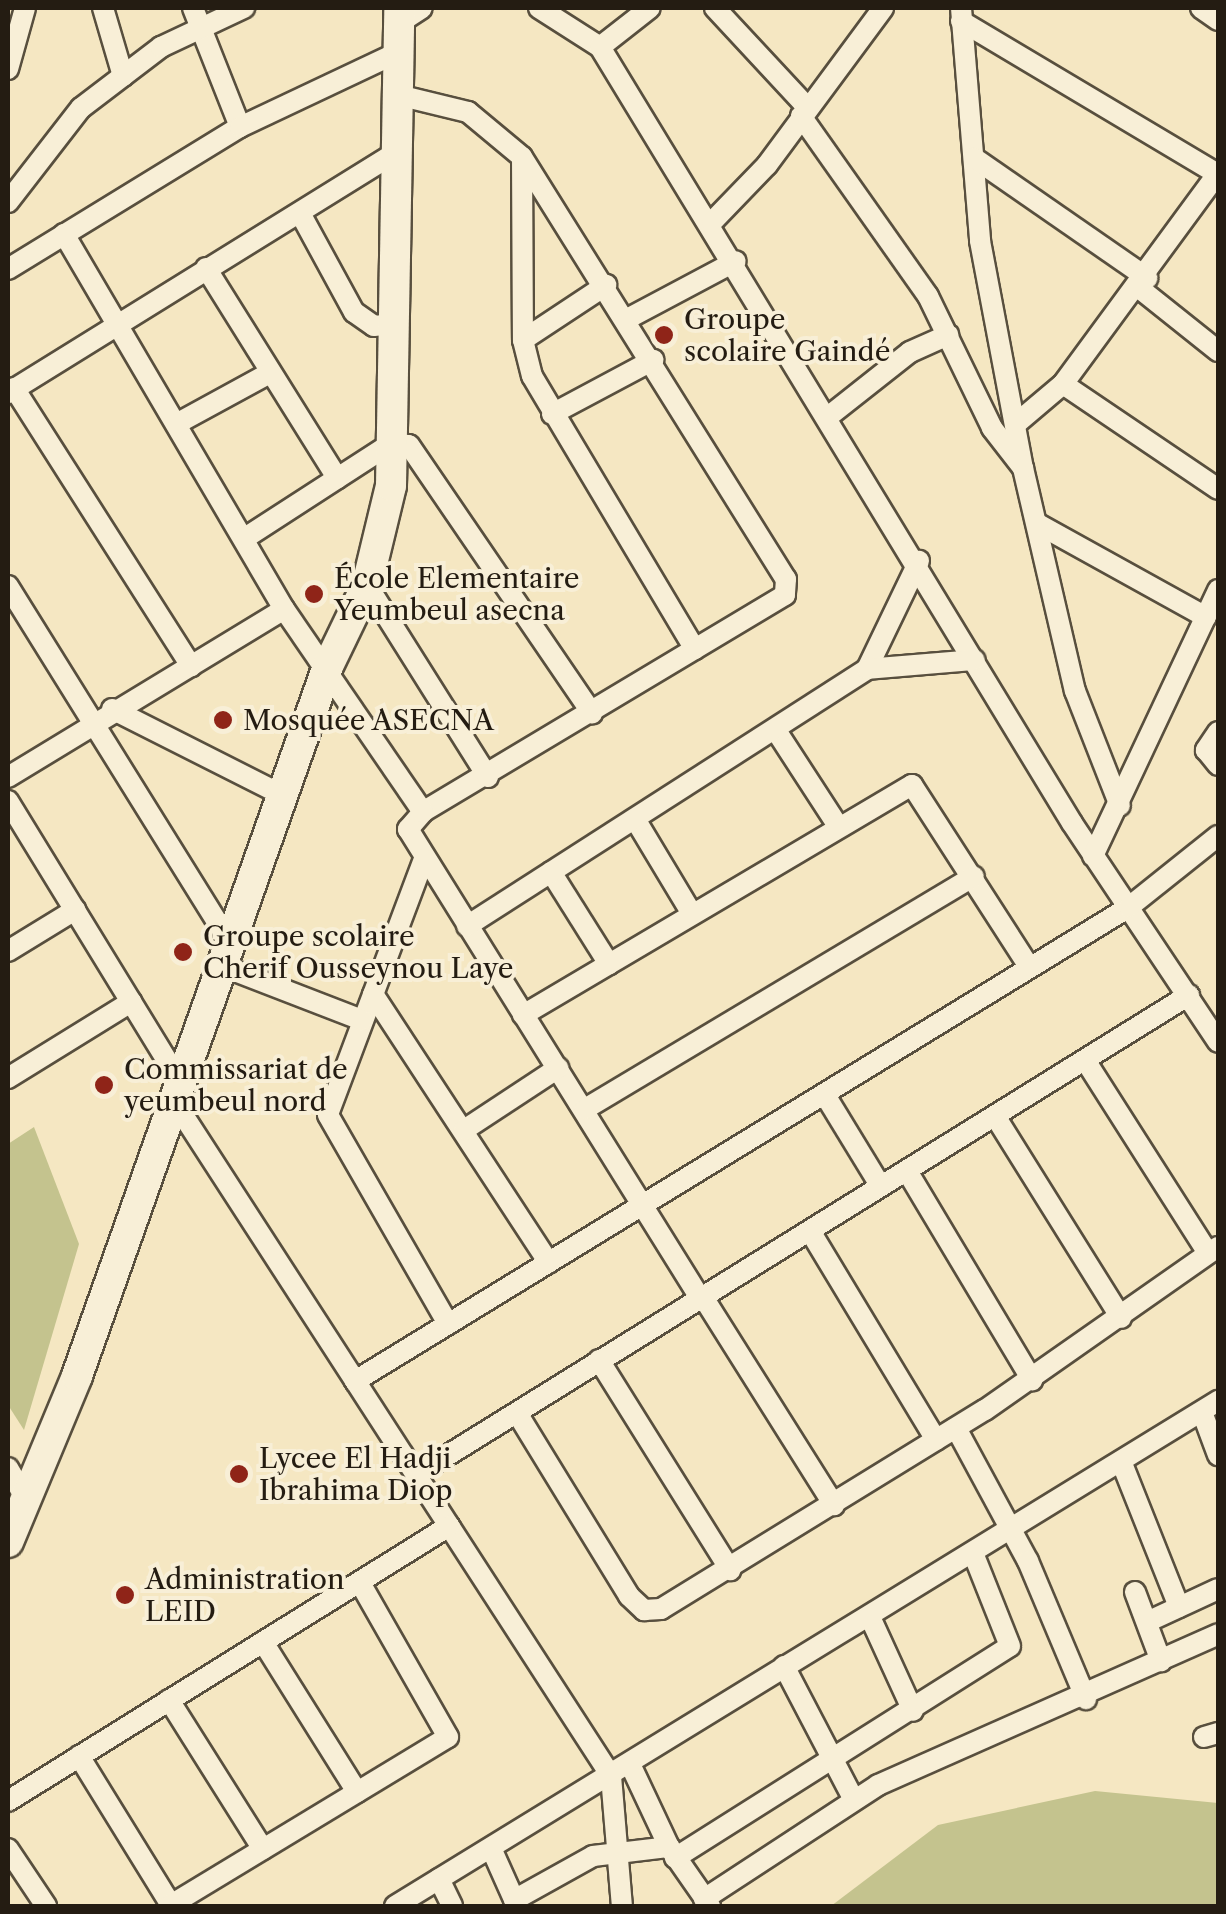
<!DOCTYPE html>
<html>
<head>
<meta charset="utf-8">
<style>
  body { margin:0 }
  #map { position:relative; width:1226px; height:1914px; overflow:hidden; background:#f5e7c2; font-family:"Libre Caslon Text",serif }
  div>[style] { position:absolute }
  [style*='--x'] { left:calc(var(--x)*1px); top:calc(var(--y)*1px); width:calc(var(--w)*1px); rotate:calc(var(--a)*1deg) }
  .green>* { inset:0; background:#c4c38e }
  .roads { filter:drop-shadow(2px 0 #584f3e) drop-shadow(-2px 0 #584f3e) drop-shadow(0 2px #584f3e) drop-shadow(0 -2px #584f3e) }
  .street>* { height:20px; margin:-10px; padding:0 10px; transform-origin:10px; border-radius:10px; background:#f8efd7 }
  .secondary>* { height:30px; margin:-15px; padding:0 15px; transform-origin:15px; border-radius:15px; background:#f8efd7 }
  .dots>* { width:28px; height:28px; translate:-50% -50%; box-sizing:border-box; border:5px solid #f8efd7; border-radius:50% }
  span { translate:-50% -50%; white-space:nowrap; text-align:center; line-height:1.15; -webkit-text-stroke:8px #f8efd7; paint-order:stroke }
  .poi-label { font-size:28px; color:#241c12 }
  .left { translate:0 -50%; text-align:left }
  .frame { position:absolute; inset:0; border:10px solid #241c12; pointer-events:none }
</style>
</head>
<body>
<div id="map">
  <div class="green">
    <i style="clip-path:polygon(34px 1127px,79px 1244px,24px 1430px,8px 1405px,8px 1144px)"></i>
    <i style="clip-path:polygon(1095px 1791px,1218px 1803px,1218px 1906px,831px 1906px,938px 1825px)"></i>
  </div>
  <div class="roads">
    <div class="street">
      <i style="--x:103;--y:8;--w:71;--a:73.6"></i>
      <i style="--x:193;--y:8;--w:128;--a:68.4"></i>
      <i style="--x:539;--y:8;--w:72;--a:32.6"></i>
      <i style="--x:600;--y:47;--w:908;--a:58.69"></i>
      <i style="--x:1072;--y:823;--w:263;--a:56.3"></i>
      <i style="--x:715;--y:8;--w:135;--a:47.1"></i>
      <i style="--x:961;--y:8;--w:234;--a:85.3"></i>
      <i style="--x:980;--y:241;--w:231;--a:79.3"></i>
      <i style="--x:1023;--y:468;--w:229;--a:76.9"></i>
      <i style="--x:1075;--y:691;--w:123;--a:68.6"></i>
      <i style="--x:1201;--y:8;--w:21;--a:35"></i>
      <i style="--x:961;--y:21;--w:299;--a:30.8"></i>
      <i style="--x:399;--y:23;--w:27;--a:-33"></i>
      <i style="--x:600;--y:47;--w:63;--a:-38"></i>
      <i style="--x:8;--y:69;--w:63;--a:-74.4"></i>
      <i style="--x:398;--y:95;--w:72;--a:13.7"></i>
      <i style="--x:468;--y:112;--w:70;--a:39.8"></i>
      <i style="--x:522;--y:157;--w:498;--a:58"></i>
      <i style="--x:786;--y:579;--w:16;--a:94"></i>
      <i style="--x:785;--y:595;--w:422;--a:149.1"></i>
      <i style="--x:423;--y:812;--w:23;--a:131"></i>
      <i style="--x:408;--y:829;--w:552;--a:58.09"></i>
      <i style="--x:801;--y:116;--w:220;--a:54.8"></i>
      <i style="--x:928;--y:296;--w:147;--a:64.1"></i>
      <i style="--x:992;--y:428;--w:51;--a:52.2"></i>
      <i style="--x:522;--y:157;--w:183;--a:89.7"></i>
      <i style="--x:523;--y:340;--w:37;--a:76"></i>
      <i style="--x:532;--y:376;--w:318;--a:59.2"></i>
      <i style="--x:974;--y:158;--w:211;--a:34.7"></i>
      <i style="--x:8;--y:202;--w:119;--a:-52.2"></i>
      <i style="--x:81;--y:108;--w:101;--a:-37.3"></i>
      <i style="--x:161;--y:47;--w:92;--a:-25.2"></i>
      <i style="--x:300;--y:213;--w:113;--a:61.4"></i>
      <i style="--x:354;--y:312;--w:24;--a:35"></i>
      <i style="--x:374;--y:326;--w:18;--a:-6"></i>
      <i style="--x:712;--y:222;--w:79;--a:-46"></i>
      <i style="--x:767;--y:165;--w:195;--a:-53.5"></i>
      <i style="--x:64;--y:234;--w:435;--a:59.6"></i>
      <i style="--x:284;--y:609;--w:246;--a:55.6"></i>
      <i style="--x:206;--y:268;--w:248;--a:58"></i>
      <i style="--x:8;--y:269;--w:272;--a:-31.5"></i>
      <i style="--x:240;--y:127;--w:176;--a:-25.3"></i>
      <i style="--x:1139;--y:288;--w:101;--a:38.6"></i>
      <i style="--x:627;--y:319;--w:123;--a:-28"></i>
      <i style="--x:523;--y:340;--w:100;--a:-33.5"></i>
      <i style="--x:1063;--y:384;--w:187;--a:34.1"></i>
      <i style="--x:14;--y:388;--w:330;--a:57.5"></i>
      <i style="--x:8;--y:393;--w:452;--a:-31.8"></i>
      <i style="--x:552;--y:414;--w:115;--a:-28.1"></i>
      <i style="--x:829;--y:416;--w:103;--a:-38.3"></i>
      <i style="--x:910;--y:352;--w:42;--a:-24.1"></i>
      <i style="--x:1018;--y:422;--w:59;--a:-40.2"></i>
      <i style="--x:1063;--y:384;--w:262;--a:-53.7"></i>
      <i style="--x:178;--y:423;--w:100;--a:-28.6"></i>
      <i style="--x:1038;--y:524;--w:192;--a:29"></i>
      <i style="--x:245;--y:538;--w:175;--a:-32.9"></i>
      <i style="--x:392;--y:443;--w:17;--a:7"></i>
      <i style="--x:409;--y:445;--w:325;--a:55.7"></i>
      <i style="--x:367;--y:585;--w:227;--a:57.8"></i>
      <i style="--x:8;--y:586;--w:422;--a:58.1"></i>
      <i style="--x:867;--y:669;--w:120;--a:-64.3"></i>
      <i style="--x:112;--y:709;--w:191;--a:26.8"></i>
      <i style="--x:775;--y:729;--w:116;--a:57"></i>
      <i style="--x:1218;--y:732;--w:22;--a:124"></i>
      <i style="--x:1206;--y:750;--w:19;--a:51"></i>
      <i style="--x:8;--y:777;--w:323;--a:-31.3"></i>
      <i style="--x:8;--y:801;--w:331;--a:58.5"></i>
      <i style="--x:635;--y:819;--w:111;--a:59"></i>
      <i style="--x:1093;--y:856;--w:294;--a:-64.8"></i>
      <i style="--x:424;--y:859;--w:273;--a:110.6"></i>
      <i style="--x:328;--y:1115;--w:241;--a:60.1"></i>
      <i style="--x:551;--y:872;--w:109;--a:57.8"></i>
      <i style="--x:467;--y:926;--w:475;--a:-32.7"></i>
      <i style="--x:867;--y:669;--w:108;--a:-4.8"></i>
      <i style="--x:8;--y:951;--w:79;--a:-31.5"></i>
      <i style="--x:222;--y:966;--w:150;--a:21.1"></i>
      <i style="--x:373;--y:994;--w:321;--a:56.8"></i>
      <i style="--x:523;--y:1015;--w:452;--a:-30.6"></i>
      <i style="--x:912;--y:785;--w:214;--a:57.2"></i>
      <i style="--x:1085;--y:1060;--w:229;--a:57.5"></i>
      <i style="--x:8;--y:1078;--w:145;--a:-31.7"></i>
      <i style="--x:825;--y:1095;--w:105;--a:58.6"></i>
      <i style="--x:174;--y:1101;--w:804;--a:57.08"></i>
      <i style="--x:611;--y:1776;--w:130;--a:85.2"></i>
      <i style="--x:585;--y:1109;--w:453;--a:-30.9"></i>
      <i style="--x:995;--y:1116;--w:238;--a:58"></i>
      <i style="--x:464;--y:1130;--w:113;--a:-33.4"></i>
      <i style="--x:907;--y:1171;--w:244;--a:59.1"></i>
      <i style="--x:810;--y:1231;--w:244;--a:58.9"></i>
      <i style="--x:703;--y:1297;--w:246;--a:57.8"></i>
      <i style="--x:599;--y:1360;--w:248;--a:58"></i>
      <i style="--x:355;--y:1381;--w:908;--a:-31.48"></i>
      <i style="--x:1129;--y:907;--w:114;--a:-38.6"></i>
      <i style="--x:1202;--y:1412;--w:46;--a:69.6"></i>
      <i style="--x:517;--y:1413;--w:215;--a:58.5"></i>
      <i style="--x:629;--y:1596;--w:21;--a:43"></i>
      <i style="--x:644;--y:1610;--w:17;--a:-3"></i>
      <i style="--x:661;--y:1609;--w:380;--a:-31.6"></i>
      <i style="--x:985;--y:1410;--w:284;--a:-35"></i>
      <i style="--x:956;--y:1428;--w:151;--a:61.6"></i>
      <i style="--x:1028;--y:1561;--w:150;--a:67.2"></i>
      <i style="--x:1121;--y:1461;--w:157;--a:68.3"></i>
      <i style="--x:8;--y:1468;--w:36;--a:60"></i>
      <i style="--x:416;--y:1475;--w:910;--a:-31.84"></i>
      <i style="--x:1135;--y:1592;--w:74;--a:69.4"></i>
      <i style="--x:870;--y:1617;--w:103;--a:65.4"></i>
      <i style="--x:1147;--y:1622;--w:78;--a:-24.9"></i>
      <i style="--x:263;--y:1642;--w:177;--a:57.9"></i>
      <i style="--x:784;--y:1666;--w:149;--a:62.4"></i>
      <i style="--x:169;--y:1700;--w:176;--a:57.8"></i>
      <i style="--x:1204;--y:1737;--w:15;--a:-16"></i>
      <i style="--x:79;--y:1756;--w:175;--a:58.3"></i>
      <i style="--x:630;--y:1764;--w:92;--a:64.8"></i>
      <i style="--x:669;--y:1847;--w:72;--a:55.2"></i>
      <i style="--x:8;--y:1801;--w:520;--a:-31.95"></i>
      <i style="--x:491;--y:1848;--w:64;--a:65.9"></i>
      <i style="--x:8;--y:1849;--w:69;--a:56.3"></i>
      <i style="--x:675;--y:1858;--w:396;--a:-32.3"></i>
      <i style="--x:1010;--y:1646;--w:100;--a:-111.7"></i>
      <i style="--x:439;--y:1879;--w:30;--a:64"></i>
      <i style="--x:704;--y:1899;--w:208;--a:-33.2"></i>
      <i style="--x:878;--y:1785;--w:372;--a:-23.9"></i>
      <i style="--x:514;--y:1900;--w:90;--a:-29.1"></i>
      <i style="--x:593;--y:1856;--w:77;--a:-6.8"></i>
      <i style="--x:169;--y:1906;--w:326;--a:-31.2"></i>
      <i style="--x:448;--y:1737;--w:177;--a:-119.7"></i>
      <i style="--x:395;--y:1906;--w:966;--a:-31.53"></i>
    </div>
    <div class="secondary">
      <i style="--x:8;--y:1542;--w:180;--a:-67.4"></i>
      <i style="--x:77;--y:1376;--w:753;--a:-70.53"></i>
      <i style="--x:328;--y:666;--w:90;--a:-64.3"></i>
      <i style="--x:367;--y:585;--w:102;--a:-76.4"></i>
      <i style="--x:391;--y:486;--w:478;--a:-89"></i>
    </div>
  </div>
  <div class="dots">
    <i style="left:664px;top:335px;background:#8f2418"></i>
    <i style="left:314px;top:594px;background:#8f2418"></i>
    <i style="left:223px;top:720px;background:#8f2418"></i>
    <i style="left:183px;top:952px;background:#8f2418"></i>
    <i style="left:104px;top:1085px;background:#8f2418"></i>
    <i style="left:239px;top:1474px;background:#8f2418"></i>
    <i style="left:125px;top:1595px;background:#8f2418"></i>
  </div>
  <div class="poi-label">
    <span class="left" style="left:684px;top:335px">Groupe<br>scolaire Gaindé</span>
    <span class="left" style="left:334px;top:594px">École Elementaire<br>Yeumbeul asecna</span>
    <span class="left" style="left:243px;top:720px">Mosquée ASECNA</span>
    <span class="left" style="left:203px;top:952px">Groupe scolaire<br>Cherif Ousseynou Laye</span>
    <span class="left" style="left:124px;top:1085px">Commissariat de<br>yeumbeul nord</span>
    <span class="left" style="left:259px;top:1474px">Lycee El Hadji<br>Ibrahima Diop</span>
    <span class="left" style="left:145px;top:1595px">Administration<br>LEID</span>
  </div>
  <div class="frame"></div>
</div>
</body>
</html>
